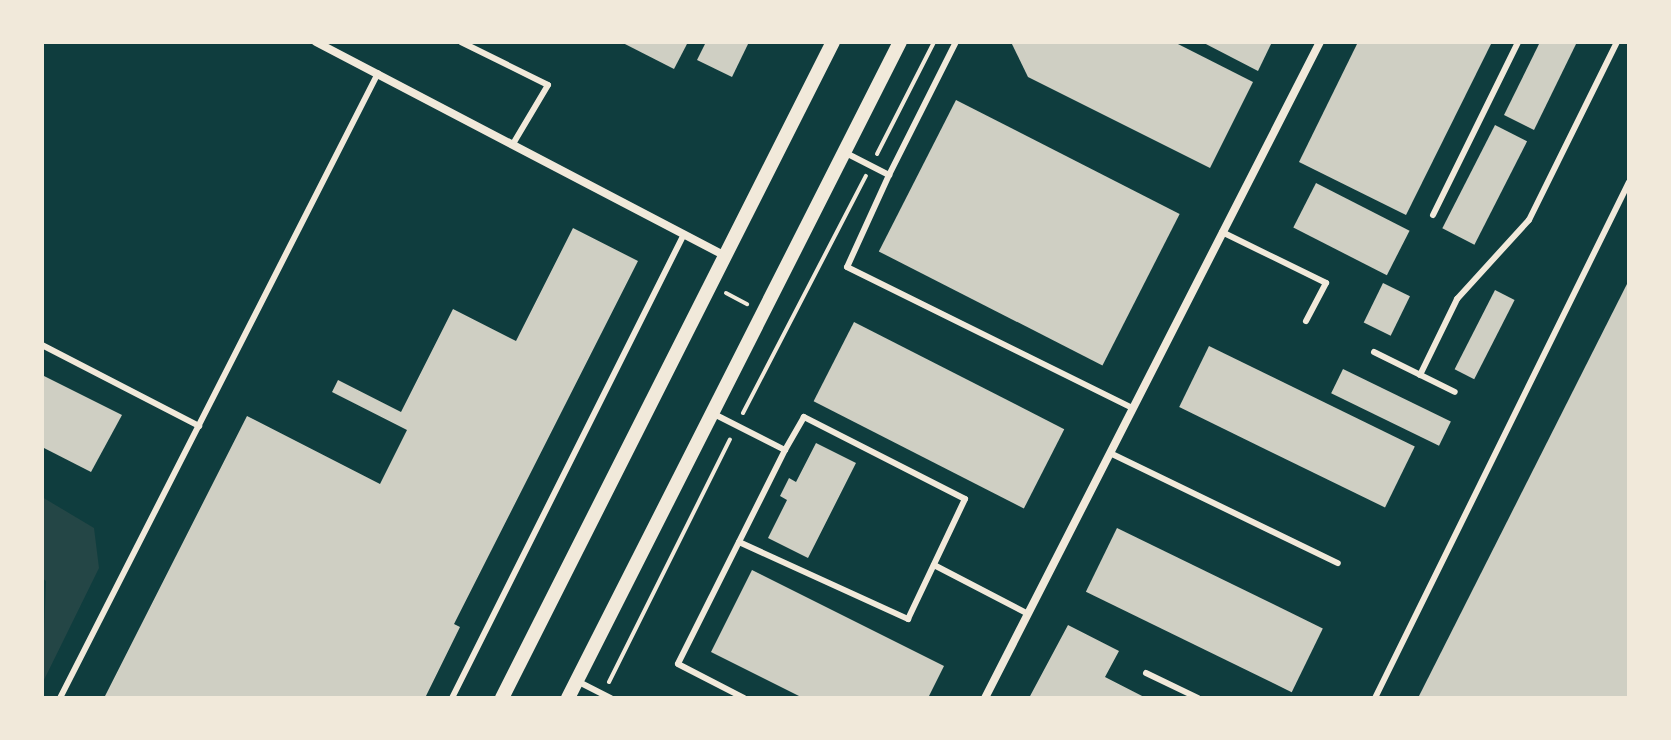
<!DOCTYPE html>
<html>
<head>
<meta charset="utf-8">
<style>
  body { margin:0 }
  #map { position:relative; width:1671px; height:740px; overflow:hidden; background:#0f3d3e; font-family:"Fira Sans",sans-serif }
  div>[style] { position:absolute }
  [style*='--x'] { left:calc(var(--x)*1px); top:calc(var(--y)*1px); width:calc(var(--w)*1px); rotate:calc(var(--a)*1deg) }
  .green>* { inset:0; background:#244646 }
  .building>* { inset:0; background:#cfcfc3; transform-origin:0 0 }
  .path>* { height:4px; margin:-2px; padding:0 2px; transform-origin:2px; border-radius:2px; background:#f1e9da }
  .service>* { height:6px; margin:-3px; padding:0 3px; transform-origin:3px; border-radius:3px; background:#f1e9da }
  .minor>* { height:8px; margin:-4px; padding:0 4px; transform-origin:4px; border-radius:4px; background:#f1e9da }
  .tertiary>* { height:14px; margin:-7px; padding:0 7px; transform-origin:7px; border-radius:7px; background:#f1e9da }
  span { translate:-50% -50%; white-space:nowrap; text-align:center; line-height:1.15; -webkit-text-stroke:6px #f1e9da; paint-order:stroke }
  .frame { position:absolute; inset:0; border:44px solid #f1e9da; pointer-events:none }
</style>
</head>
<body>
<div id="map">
  <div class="green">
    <i style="clip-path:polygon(42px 497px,94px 528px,99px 568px,42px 684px,46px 581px,42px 578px)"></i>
  </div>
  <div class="building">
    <i style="clip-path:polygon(621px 42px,688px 42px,674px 69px)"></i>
    <i style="clip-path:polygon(706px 42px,749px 42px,732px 77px,697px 60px)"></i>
    <i style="clip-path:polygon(1011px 42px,1174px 42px,1253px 82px,1210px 168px,1028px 77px)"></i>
    <i style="clip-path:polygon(1202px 42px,1272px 42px,1258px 71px)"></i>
    <i style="clip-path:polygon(1358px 42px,1492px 42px,1406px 215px,1299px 162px)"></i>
    <i style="clip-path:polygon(1540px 42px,1577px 42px,1534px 130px,1504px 115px)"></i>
    <i style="left:956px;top:100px;width:251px;height:170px;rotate:27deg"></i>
    <i style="left:1495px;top:125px;width:36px;height:116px;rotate:27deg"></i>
    <i style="left:1316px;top:183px;width:105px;height:50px;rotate:27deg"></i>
    <i style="clip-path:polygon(573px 228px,638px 261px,454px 624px,460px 627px,425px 698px,104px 698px,247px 416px,380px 484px,407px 430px,332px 392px,338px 380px,401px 412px,453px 309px,516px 341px)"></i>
    <i style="clip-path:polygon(1629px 280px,1629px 698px,1418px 698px)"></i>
    <i style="left:1383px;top:283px;width:30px;height:44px;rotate:26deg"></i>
    <i style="left:1495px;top:290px;width:22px;height:89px;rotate:27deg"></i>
    <i style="left:854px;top:322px;width:236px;height:89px;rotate:27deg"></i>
    <i style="left:1209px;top:346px;width:229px;height:68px;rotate:26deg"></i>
    <i style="left:1343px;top:369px;width:120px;height:27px;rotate:26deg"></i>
    <i style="clip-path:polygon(42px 375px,122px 415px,91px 472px,42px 447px)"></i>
    <i style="clip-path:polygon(816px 443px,856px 463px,808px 558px,768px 538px,787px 500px,780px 496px,789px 478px,796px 482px)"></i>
    <i style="left:1117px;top:528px;width:229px;height:71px;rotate:26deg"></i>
    <i style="clip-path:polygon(752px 570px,944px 666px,928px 698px,803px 698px,711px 652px)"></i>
    <i style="clip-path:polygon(1068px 625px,1119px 651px,1105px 677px,1146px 698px,1029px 698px)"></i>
  </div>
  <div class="path">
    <i style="--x:877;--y:154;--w:126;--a:-63"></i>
    <i style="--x:726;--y:293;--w:24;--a:28"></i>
    <i style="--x:743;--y:413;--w:267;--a:-62.6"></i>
    <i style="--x:609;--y:682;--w:271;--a:-63.5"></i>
  </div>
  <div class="service">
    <i style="--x:461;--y:42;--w:97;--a:26.3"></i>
    <i style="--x:548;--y:85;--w:69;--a:120.7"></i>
    <i style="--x:844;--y:152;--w:51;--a:27.1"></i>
    <i style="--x:889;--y:175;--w:149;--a:-63.3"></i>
    <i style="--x:889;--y:175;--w:101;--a:114.5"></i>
    <i style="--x:847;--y:267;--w:318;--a:26.3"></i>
    <i style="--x:1433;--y:215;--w:193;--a:-63.8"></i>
    <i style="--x:1222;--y:232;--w:116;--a:26.1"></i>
    <i style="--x:1326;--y:283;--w:43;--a:117.8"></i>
    <i style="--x:42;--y:345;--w:177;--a:27.3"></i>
    <i style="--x:1374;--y:352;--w:90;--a:26.3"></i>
    <i style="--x:1420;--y:375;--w:85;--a:-64"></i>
    <i style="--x:1457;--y:299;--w:107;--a:-47.7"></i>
    <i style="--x:1529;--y:220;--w:199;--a:-63.7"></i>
    <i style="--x:712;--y:413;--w:82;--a:26.9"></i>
    <i style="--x:785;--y:450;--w:239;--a:116.6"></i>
    <i style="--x:678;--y:664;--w:74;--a:27.3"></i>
    <i style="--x:1110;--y:453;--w:253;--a:25.8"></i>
    <i style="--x:739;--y:542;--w:186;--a:24.5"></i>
    <i style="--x:908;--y:619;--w:133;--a:-64.6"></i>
    <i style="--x:965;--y:499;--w:181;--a:-153"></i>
    <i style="--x:804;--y:417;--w:38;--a:120"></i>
    <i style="--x:934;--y:565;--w:106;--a:27.5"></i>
    <i style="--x:1146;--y:673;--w:58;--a:25.7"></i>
    <i style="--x:577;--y:681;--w:38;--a:27"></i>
    <i style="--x:60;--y:698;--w:701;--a:-63.03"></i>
    <i style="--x:452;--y:698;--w:519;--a:-63.43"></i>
    <i style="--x:1375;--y:698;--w:575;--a:-63.79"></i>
  </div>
  <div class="minor">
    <i style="--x:316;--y:42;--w:462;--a:27.6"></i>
    <i style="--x:985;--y:698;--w:737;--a:-62.95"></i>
  </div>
  <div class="tertiary">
    <i style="--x:502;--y:698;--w:735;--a:-63.23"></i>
    <i style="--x:568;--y:698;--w:735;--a:-63.16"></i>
  </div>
  <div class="frame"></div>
</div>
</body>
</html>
